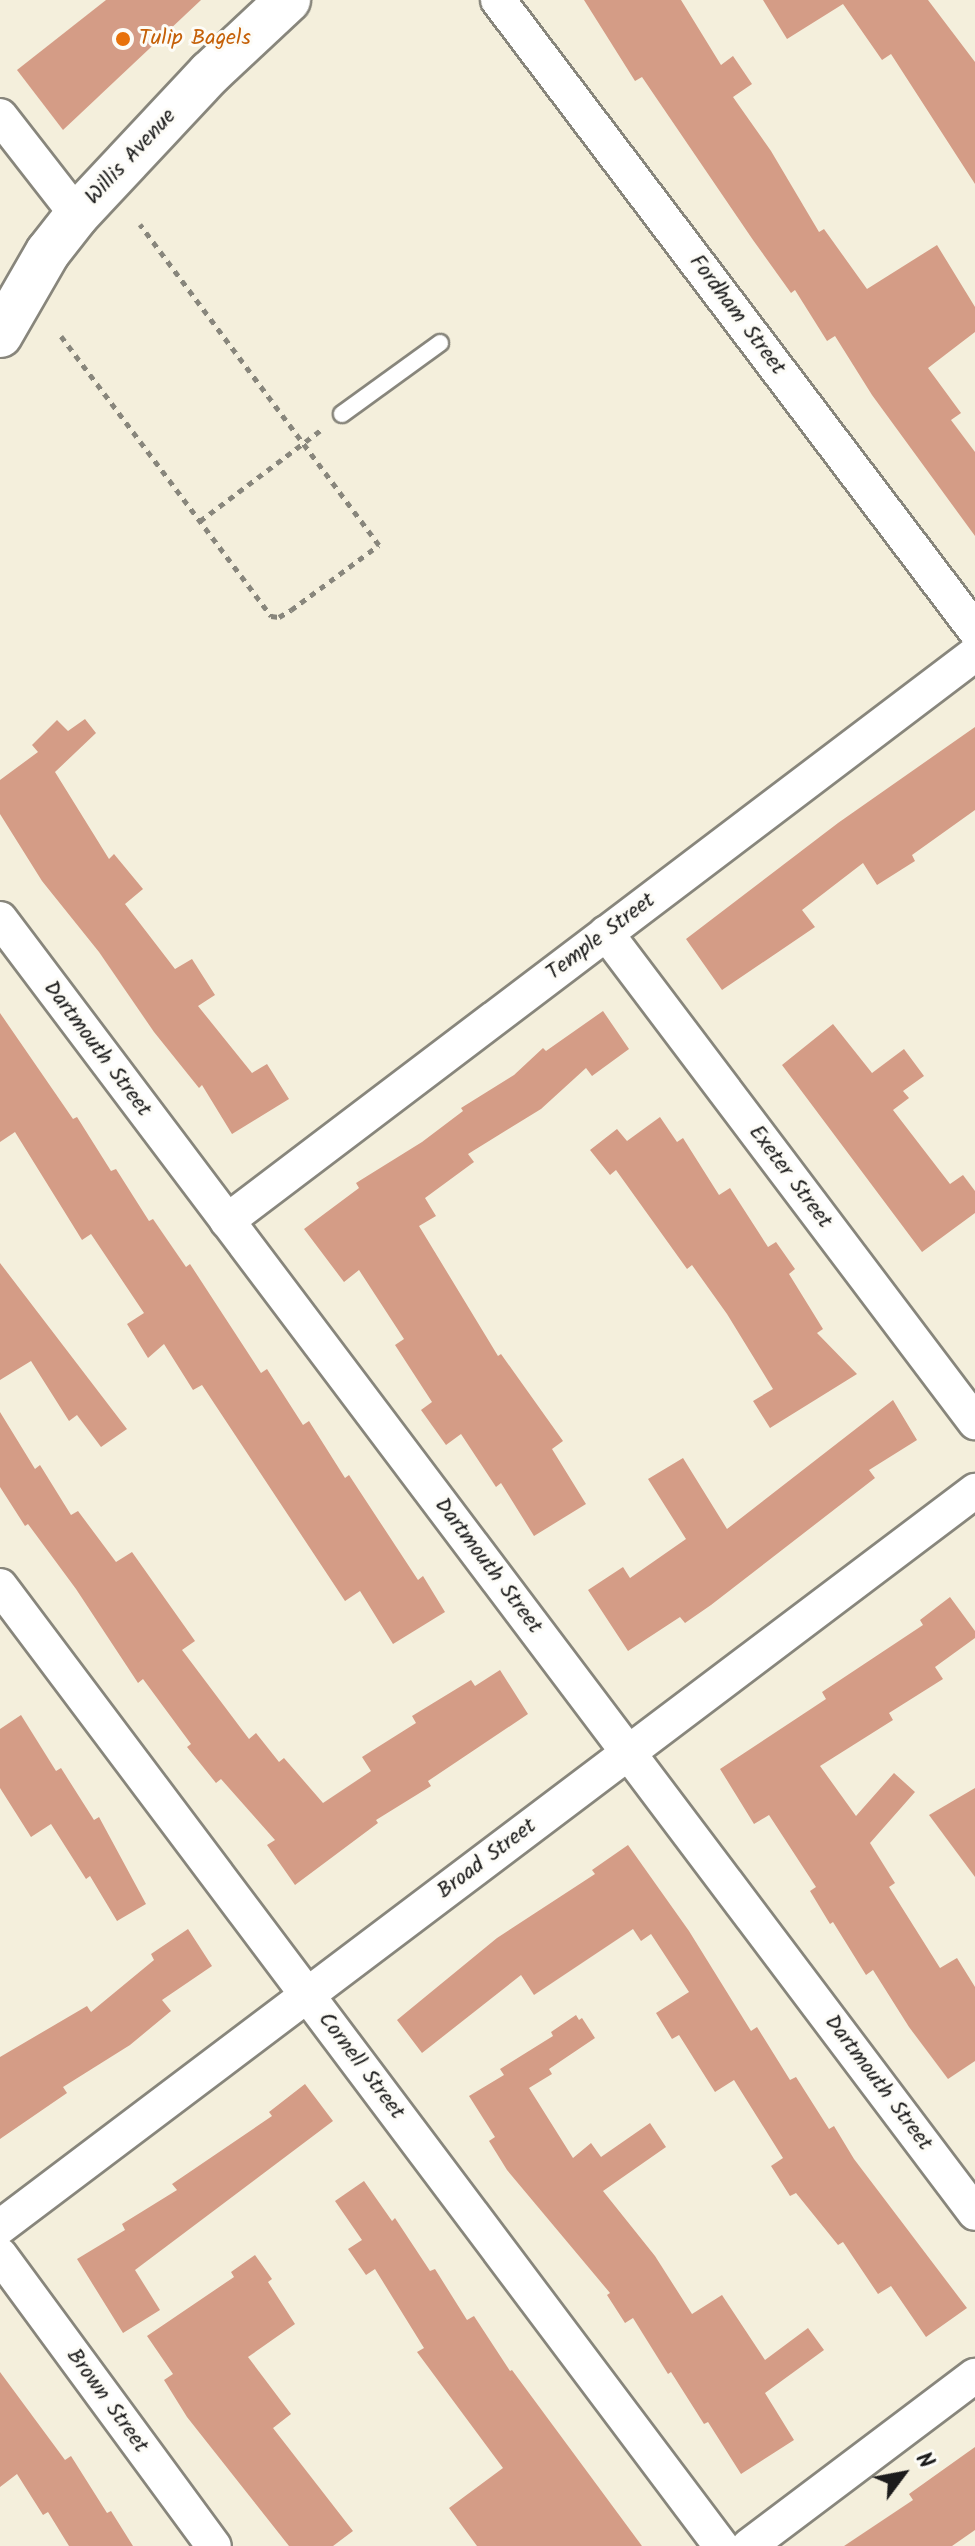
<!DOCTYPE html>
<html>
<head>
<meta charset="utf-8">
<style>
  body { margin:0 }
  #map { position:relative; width:975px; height:2546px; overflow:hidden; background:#f4efdc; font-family:Kalam,sans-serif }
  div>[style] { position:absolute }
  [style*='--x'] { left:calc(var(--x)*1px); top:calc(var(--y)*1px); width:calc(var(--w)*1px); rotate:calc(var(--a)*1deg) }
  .building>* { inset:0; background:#d49c86 }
  .path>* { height:5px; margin-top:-2.5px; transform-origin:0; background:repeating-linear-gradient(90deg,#88867c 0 6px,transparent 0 12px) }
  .roads { filter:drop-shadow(2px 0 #88867c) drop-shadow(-2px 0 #88867c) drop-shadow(0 2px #88867c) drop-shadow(0 -2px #88867c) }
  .lane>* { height:16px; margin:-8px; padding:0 8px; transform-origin:8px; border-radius:8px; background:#fff }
  .street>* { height:34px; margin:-17px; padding:0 17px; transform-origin:17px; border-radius:17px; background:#fff }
  .secondary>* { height:44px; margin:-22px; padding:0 22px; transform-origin:22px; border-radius:22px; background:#fff }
  .dots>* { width:22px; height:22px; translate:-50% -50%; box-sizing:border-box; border:4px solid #fdfcf7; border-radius:50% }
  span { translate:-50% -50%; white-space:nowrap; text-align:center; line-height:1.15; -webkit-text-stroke:6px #fdfcf7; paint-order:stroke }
  .food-label { font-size:22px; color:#c56008 }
  .left { translate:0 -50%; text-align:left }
  .street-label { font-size:22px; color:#1c1c1c }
  .north { position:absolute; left:863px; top:2434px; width:80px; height:80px; -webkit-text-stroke:6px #fdfcf7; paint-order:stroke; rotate:58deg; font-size:22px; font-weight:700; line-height:32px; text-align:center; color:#1c1c1c }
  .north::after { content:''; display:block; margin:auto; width:28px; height:36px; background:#1c1c1c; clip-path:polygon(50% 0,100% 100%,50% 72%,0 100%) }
</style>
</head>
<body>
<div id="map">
  <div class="building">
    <i style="clip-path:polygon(106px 0,201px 0,63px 130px,17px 70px)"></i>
    <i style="clip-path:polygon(584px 0,681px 0,721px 65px,733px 56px,752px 84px,733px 97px,771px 151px,819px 232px,824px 229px,867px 289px,937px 245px,975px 307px,975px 332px,928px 368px,961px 413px,951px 420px,975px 452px,975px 536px,872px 395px,835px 336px,827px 341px,795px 290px,791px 293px,753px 240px,642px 77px,635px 81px)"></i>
    <i style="clip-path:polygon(763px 0,928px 0,975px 62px,975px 184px,891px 54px,882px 60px,843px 4px,787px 39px)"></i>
    <i style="clip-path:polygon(85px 719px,96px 733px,55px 772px,109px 859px,114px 854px,143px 889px,125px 904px,175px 969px,192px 959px,215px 995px,198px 1006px,252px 1073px,267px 1064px,289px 1099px,232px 1134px,202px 1085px,199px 1088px,154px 1032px,99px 952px,42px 881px,0 814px,0 780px,38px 752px,32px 745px,57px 720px,68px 731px)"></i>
    <i style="clip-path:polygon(975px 727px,975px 810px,912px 855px,915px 861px,877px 885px,863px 863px,802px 910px,815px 927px,722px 990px,686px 939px,838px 823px)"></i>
    <i style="clip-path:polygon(603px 1011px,629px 1049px,592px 1076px,586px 1068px,541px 1109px,468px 1154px,474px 1162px,425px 1198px,436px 1216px,419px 1226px,498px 1356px,501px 1354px,563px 1441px,552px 1449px,586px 1504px,534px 1536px,501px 1483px,496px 1487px,461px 1434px,446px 1445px,421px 1410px,432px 1402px,395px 1345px,404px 1339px,359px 1270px,344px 1282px,304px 1229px,359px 1188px,356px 1183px,422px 1142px,463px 1111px,461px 1108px,514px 1075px,543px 1048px,546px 1051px)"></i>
    <i style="clip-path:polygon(0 1013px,73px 1119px,77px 1117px,111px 1171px,116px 1169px,149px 1221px,153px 1219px,186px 1267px,190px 1264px,261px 1373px,267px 1369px,303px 1425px,309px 1421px,345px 1478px,349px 1475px,418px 1580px,423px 1576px,445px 1612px,393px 1644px,360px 1591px,345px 1601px,202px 1385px,193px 1390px,164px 1344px,148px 1358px,127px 1324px,144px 1313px,91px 1234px,82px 1240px,15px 1132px,0 1142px)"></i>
    <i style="clip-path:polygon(833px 1024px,872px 1073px,904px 1049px,924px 1076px,903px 1091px,909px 1098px,893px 1110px,950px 1184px,963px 1175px,975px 1191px,975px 1213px,922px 1252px,782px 1065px)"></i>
    <i style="clip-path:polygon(660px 1117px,677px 1142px,683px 1138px,719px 1195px,730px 1188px,768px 1247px,776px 1242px,795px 1269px,789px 1274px,823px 1329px,817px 1333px,857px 1374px,770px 1428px,753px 1401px,773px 1389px,727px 1314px,692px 1265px,687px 1269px,616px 1170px,610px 1175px,590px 1150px,617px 1129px,627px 1141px)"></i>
    <i style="clip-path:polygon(0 1263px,127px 1429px,101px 1447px,77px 1415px,69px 1421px,31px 1361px,0 1380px)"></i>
    <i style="clip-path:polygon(893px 1400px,917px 1440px,869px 1470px,875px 1478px,711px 1605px,685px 1623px,680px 1617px,628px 1651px,588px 1590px,623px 1567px,630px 1578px,686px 1539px,648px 1479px,683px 1458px,727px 1529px)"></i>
    <i style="clip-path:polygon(0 1412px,35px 1469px,40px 1465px,71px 1515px,78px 1511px,116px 1562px,132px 1552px,195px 1641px,182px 1650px,249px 1739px,256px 1733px,279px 1762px,284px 1758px,323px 1803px,371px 1771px,362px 1757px,416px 1723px,412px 1716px,471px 1680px,475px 1686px,500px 1670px,528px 1714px,428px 1781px,431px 1786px,376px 1820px,378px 1823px,295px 1885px,267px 1845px,275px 1840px,221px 1779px,216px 1783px,187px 1747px,191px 1744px,143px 1679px,138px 1683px,76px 1589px,28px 1524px,25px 1526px,0 1487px)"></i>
    <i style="clip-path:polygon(950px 1597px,975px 1631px,975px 1638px,935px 1667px,943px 1679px,889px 1713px,893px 1720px,820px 1766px,856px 1816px,894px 1773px,915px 1792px,870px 1843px,895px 1883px,889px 1887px,940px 1968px,957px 1958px,975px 1987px,975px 2061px,948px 2079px,909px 2027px,873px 1970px,866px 1975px,833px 1922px,830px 1924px,810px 1891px,816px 1887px,769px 1815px,754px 1824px,720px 1769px,826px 1699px,822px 1692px,923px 1625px,920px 1620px)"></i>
    <i style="clip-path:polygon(21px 1715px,56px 1771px,61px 1768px,94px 1820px,99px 1817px,146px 1904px,117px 1921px,90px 1876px,86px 1879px,51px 1824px,31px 1837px,0 1788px,0 1729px)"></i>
    <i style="clip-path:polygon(975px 1788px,975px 1877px,929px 1815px)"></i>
    <i style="clip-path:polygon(628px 1845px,689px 1931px,751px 2031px,757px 2027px,790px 2080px,796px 2077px,829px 2129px,834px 2126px,854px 2159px,967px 2308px,926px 2337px,891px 2286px,878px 2294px,843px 2242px,838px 2245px,796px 2193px,790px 2196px,771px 2166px,783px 2158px,734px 2080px,715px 2092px,679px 2035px,672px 2039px,656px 2013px,689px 1992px,651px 1934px,641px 1941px,633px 1929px,534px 1995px,521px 1975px,422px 2053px,397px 2020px,497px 1938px,595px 1874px,592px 1870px)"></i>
    <i style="clip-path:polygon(188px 1929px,212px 1966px,162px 2000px,171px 2011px,130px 2045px,63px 2087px,67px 2093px,0 2139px,0 2057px,87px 2006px,91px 2012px,154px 1960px,151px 1954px)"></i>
    <i style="clip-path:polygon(576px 2015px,579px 2020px,582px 2018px,595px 2038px,549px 2069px,552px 2074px,529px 2088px,573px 2158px,591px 2143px,601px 2157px,650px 2123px,666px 2147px,603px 2191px,655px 2256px,692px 2314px,722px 2295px,765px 2360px,808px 2328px,824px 2350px,765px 2393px,794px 2440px,741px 2474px,708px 2422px,704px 2424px,671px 2372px,668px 2374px,633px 2318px,625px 2323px,607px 2295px,610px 2293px,507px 2170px,489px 2141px,495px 2137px,469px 2096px,504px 2075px,500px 2069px,553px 2036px,551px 2032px)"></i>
    <i style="clip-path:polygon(305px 2084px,333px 2121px,135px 2270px,160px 2310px,123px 2333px,77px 2259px,125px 2230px,122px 2224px,177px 2190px,172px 2184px,272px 2116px,269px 2112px)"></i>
    <i style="clip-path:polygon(364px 2181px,392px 2221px,395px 2218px,430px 2271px,435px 2269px,467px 2320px,474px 2316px,510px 2371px,512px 2370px,642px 2546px,477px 2546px,449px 2508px,503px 2468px,417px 2352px,424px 2348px,375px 2269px,366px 2275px,348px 2249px,362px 2240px,335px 2201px)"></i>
    <i style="clip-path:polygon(255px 2255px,272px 2279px,268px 2282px,295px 2324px,248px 2357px,291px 2414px,273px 2428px,353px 2531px,333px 2546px,289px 2546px,187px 2417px,164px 2380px,173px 2374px,147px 2336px,234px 2277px,231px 2272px)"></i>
    <i style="clip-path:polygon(0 2372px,65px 2460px,71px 2456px,107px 2513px,111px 2511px,133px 2546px,69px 2546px,48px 2512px,43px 2515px,17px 2474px,0 2487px)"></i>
    <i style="clip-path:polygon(975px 2447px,975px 2530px,952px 2546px,844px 2546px,913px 2500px,909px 2494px)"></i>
  </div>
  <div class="path">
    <i style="--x:61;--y:336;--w:350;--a:53.1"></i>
    <i style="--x:271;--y:616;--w:8;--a:7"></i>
    <i style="--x:279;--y:617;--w:14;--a:-30"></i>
    <i style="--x:291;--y:610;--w:109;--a:-36.5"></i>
    <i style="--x:379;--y:545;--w:400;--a:-126.7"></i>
    <i style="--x:200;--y:521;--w:153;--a:-37"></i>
  </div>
  <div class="roads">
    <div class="lane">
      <i style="--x:342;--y:414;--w:121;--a:-35.9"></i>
    </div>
    <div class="street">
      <i style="--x:498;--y:0;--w:790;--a:52.87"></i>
      <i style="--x:0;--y:116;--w:125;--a:52.1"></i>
      <i style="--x:0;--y:919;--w:1620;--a:53"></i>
      <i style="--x:606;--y:933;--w:613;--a:52.96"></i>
      <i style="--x:227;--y:1221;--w:939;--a:-37.16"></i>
      <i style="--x:0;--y:1586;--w:1201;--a:53.09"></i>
      <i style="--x:0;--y:2227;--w:1222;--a:-37.05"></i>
      <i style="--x:0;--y:2255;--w:361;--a:53.7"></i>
      <i style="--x:749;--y:2546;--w:283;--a:-37"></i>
    </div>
    <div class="secondary">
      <i style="--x:0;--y:335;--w:96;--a:-60"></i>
      <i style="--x:48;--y:252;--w:47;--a:-51.9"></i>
      <i style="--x:77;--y:215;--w:195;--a:-46.9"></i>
      <i style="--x:210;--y:73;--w:107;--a:-43.1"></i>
    </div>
  </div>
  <div class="dots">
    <i style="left:123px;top:39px;background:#e8710a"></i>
  </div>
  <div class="food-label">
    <span class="left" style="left:139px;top:39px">Tulip Bagels</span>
  </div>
  <div class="street-label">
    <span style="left:131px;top:157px;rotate:-47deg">Willis Avenue</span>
    <span style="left:737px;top:315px;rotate:53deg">Fordham Street</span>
    <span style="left:601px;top:937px;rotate:-37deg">Temple Street</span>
    <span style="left:97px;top:1049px;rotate:53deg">Dartmouth Street</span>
    <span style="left:790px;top:1177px;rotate:53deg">Exeter Street</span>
    <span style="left:488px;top:1566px;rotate:53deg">Dartmouth Street</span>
    <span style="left:487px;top:1859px;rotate:-37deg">Broad Street</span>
    <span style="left:361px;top:2066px;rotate:53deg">Cornell Street</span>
    <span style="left:878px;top:2083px;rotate:53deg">Dartmouth Street</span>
    <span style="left:107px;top:2401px;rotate:54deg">Brown Street</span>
  </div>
  <div class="north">N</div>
</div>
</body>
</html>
